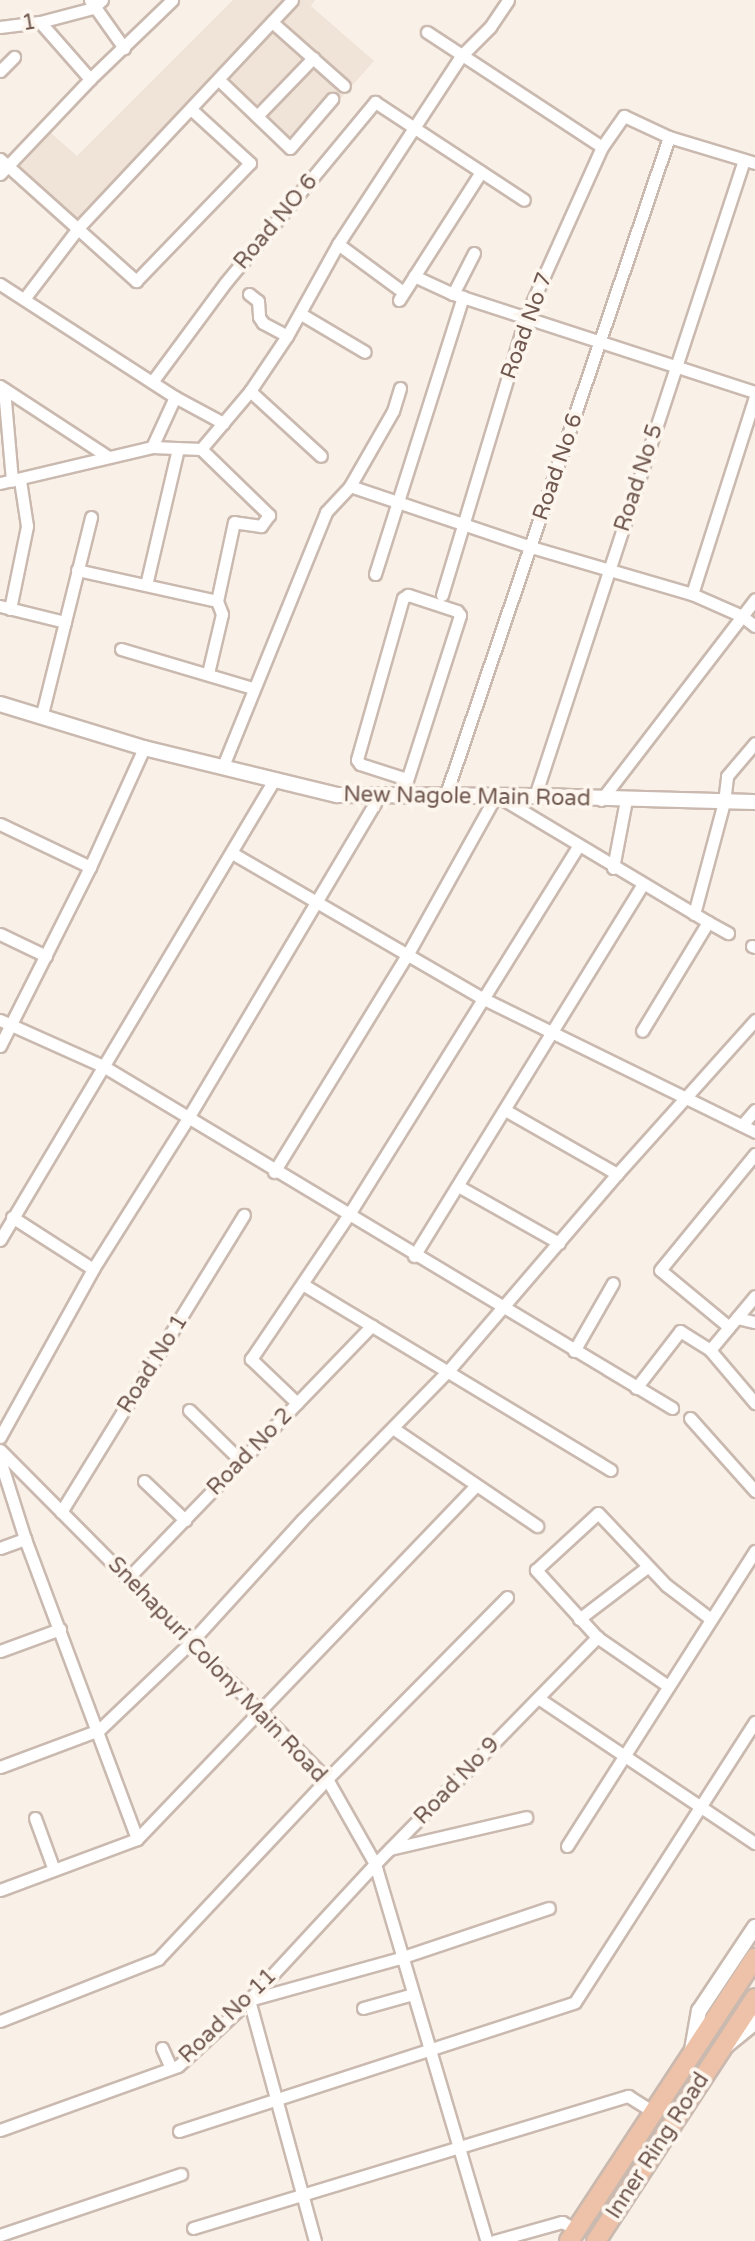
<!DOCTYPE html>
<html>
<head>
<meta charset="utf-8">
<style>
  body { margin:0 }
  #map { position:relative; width:755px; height:2241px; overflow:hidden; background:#f9f1e8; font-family:"Varela Round",sans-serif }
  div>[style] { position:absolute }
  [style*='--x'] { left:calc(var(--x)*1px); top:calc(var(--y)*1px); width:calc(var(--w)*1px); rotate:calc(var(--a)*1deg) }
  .residential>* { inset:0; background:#f0e3d7 }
  .roads { filter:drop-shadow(2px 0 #cab9af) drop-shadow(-2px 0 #cab9af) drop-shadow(0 2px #cab9af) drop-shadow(0 -2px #cab9af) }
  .minor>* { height:11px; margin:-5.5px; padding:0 5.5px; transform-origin:5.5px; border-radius:5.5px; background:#fff }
  .tertiary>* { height:14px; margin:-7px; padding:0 7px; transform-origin:7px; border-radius:7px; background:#fff }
  .trunk>* { height:18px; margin:-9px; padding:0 9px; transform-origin:9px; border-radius:9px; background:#edc2a8 }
  span { translate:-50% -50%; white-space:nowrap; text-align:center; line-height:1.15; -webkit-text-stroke:8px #fdf6ee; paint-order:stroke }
  .street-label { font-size:22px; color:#70584f }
</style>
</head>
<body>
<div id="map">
  <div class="residential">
    <i style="clip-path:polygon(233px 0,315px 0,311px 6px,374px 61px,295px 150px,215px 75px,77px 222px,18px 169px,51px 133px,77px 156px)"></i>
  </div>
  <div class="roads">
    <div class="minor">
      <i style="--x:90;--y:0;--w:59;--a:54.7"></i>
      <i style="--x:40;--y:22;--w:76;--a:48.7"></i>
      <i style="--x:272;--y:22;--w:96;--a:41.6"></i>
      <i style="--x:0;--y:27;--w:40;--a:-7.1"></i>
      <i style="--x:40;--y:22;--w:55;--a:-14.8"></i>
      <i style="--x:93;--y:8;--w:12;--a:-42"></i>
      <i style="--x:427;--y:32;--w:209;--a:33.3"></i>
      <i style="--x:0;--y:71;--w:20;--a:-45"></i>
      <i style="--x:219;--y:80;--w:98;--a:43.8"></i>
      <i style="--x:290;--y:148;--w:65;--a:-49.4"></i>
      <i style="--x:257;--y:116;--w:81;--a:-46"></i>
      <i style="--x:0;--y:159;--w:183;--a:41.9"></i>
      <i style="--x:136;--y:281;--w:164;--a:-46"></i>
      <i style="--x:250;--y:163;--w:79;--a:-137.6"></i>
      <i style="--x:0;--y:174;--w:131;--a:-46.5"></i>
      <i style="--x:90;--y:79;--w:114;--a:-43.9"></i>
      <i style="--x:338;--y:244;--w:81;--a:36.4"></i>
      <i style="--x:414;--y:276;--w:43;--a:24.8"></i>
      <i style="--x:453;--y:294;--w:318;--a:18"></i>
      <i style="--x:0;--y:284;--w:208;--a:32.9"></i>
      <i style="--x:175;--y:397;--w:55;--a:28.4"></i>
      <i style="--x:249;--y:294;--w:11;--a:38"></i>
      <i style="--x:258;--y:301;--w:16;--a:86"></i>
      <i style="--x:259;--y:317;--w:7;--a:56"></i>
      <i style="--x:263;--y:323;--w:27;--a:28"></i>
      <i style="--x:453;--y:294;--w:46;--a:-62.9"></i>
      <i style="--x:24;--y:299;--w:91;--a:-52.6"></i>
      <i style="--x:79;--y:227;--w:311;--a:-46.8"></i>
      <i style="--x:399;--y:300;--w:152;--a:-57.4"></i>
      <i style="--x:301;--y:314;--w:74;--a:30.7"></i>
      <i style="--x:152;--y:382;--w:124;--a:-53.5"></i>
      <i style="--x:226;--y:282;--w:234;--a:-50.4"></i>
      <i style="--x:375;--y:102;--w:178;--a:33.3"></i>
      <i style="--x:0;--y:386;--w:128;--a:33.2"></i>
      <i style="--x:4;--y:389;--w:92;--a:85"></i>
      <i style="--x:250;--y:391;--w:96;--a:42.5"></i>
      <i style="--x:152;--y:447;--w:55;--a:-65.3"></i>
      <i style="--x:201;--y:449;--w:76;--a:-49.8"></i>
      <i style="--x:250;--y:391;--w:66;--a:-56.1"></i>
      <i style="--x:287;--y:336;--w:105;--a:-61"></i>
      <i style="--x:338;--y:244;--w:225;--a:-56.8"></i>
      <i style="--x:461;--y:56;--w:41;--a:-45"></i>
      <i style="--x:490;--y:27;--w:32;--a:-56"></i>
      <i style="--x:0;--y:483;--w:156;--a:-13.3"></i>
      <i style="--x:152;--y:447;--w:49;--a:2.3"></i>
      <i style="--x:201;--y:449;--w:95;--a:44.1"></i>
      <i style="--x:269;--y:515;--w:14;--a:126"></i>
      <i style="--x:261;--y:526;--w:27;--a:-172"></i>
      <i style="--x:234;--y:522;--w:81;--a:102.1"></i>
      <i style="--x:350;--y:486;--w:191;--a:18.6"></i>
      <i style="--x:531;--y:547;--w:168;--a:16.3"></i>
      <i style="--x:692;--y:594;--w:55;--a:23.7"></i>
      <i style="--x:742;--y:616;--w:16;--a:38"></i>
      <i style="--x:77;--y:570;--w:143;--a:12.5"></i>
      <i style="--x:217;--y:601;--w:14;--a:69"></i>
      <i style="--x:222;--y:614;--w:61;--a:103.3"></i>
      <i style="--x:375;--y:574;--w:291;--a:-72.4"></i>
      <i style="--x:146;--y:585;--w:140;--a:-76.8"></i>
      <i style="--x:692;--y:594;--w:208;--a:-72.3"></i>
      <i style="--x:442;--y:595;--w:291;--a:-73.2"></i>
      <i style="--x:526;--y:316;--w:185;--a:-65.8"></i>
      <i style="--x:602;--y:147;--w:38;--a:-55"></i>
      <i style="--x:624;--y:116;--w:50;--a:25"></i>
      <i style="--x:669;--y:137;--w:90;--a:16.8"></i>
      <i style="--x:0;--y:606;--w:67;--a:13.8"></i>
      <i style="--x:10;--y:609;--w:85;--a:-78.4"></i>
      <i style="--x:27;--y:526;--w:47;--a:-98.7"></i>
      <i style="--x:121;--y:649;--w:138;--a:16.5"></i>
      <i style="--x:42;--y:714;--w:203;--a:-76"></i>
      <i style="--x:223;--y:766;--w:274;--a:-67.9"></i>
      <i style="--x:326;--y:512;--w:35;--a:-47"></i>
      <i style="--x:350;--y:486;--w:86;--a:-60.2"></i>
      <i style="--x:393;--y:411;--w:24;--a:-73"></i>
      <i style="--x:402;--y:796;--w:190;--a:-72.2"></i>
      <i style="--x:460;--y:615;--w:5;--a:-127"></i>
      <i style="--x:457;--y:611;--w:52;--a:-161.9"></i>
      <i style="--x:408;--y:595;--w:6;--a:149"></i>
      <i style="--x:403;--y:598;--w:168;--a:105.9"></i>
      <i style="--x:357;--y:760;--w:5;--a:53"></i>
      <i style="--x:360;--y:764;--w:49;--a:17.7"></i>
      <i style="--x:535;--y:796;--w:669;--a:-71.81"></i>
      <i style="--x:445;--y:797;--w:697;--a:-71.25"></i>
      <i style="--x:601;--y:800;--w:253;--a:-52.5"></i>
      <i style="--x:0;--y:824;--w:100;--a:25.5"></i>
      <i style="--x:232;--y:853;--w:291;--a:30.1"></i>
      <i style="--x:484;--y:999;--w:302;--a:26.1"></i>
      <i style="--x:613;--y:868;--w:69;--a:-79.2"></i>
      <i style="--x:694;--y:914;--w:116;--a:-75"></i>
      <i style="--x:724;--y:802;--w:26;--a:-83"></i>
      <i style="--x:727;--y:776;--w:43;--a:-49.7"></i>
      <i style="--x:708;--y:922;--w:23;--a:29"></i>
      <i style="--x:0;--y:934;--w:51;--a:25.6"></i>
      <i style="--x:752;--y:946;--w:3;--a:18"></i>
      <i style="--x:0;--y:1020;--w:113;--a:24.1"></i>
      <i style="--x:103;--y:1066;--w:664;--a:31.01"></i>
      <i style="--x:0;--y:1046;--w:200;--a:-63.3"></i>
      <i style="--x:90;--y:867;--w:131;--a:-65.6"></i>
      <i style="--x:505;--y:1110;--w:129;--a:29.7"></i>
      <i style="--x:742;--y:1125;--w:20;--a:-49"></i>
      <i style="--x:274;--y:1172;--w:252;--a:-58.5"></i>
      <i style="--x:406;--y:957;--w:185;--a:-60.9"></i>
      <i style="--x:496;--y:795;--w:247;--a:30.9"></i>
      <i style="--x:708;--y:922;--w:127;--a:121.2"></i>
      <i style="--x:458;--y:1186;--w:116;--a:29.4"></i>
      <i style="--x:12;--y:1217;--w:96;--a:32.7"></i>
      <i style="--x:0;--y:1240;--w:535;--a:-59.22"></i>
      <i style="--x:414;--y:1256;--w:435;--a:-58.4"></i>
      <i style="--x:304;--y:1285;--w:358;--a:31.1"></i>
      <i style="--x:737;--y:1318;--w:18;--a:13"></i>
      <i style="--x:729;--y:1327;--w:89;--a:-140.4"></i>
      <i style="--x:660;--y:1270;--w:150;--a:-50.7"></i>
      <i style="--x:710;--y:1350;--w:70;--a:-50.2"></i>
      <i style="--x:574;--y:1351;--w:78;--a:-60.2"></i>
      <i style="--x:636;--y:1388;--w:72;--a:-52.3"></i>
      <i style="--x:680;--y:1331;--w:36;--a:32"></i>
      <i style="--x:710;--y:1350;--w:70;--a:49.7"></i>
      <i style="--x:297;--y:1403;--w:64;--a:-136.3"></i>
      <i style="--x:251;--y:1359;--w:173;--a:-55.9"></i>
      <i style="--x:348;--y:1216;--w:436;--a:-58.1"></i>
      <i style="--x:189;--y:1410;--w:73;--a:44.4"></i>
      <i style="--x:690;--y:1418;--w:98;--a:48.3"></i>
      <i style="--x:394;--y:1429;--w:173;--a:34.1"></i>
      <i style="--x:0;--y:1437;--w:192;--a:-61"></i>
      <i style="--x:93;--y:1269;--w:178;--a:-57.8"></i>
      <i style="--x:188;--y:1118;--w:372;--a:-59.3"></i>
      <i style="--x:0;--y:1450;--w:464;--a:45.2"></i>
      <i style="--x:327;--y:1779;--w:98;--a:60.5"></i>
      <i style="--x:375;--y:1864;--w:393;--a:73.5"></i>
      <i style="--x:0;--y:1460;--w:83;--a:72.4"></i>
      <i style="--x:25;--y:1539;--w:320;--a:69.5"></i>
      <i style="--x:144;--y:1481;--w:57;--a:43.6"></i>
      <i style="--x:61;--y:1512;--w:349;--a:-58.4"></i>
      <i style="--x:0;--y:1548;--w:27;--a:-20"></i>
      <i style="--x:128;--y:1578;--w:351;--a:-46"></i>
      <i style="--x:579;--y:1619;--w:86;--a:-37.4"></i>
      <i style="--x:0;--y:1651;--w:64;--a:-20.1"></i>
      <i style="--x:668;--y:1686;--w:86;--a:-145.4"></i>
      <i style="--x:597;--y:1637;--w:91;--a:-132.3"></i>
      <i style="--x:536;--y:1570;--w:84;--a:-42.6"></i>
      <i style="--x:598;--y:1513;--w:99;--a:46.6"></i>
      <i style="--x:666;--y:1585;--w:56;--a:37.1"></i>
      <i style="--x:538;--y:1698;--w:261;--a:33.8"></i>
      <i style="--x:0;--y:1767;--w:106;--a:-20.5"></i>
      <i style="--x:99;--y:1730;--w:127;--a:-43.7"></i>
      <i style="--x:191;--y:1642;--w:165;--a:-47.7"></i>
      <i style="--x:302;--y:1520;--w:210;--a:-45.6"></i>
      <i style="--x:449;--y:1370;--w:258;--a:-49.4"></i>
      <i style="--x:617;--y:1174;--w:207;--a:-48.1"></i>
      <i style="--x:35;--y:1818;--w:55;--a:69.9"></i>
      <i style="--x:567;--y:1846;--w:350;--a:-57.5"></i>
      <i style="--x:390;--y:1849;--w:140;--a:-13.2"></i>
      <i style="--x:0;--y:1890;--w:146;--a:-20.4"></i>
      <i style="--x:137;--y:1839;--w:490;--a:-46.2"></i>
      <i style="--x:363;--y:2008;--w:52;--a:-15.6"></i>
      <i style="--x:0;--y:2021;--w:170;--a:-21.4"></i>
      <i style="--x:158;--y:1959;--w:247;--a:-46.8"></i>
      <i style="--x:327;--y:1779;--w:256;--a:-45.3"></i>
      <i style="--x:162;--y:2048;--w:22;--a:66"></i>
      <i style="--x:0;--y:2130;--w:189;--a:-19.8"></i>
      <i style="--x:178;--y:2066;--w:97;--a:-42.9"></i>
      <i style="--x:249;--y:2000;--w:185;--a:-47.2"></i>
      <i style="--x:375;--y:1864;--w:318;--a:-45.6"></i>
      <i style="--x:179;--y:2131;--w:416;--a:-18"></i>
      <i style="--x:575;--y:2002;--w:333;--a:-57.3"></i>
      <i style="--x:193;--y:2228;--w:455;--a:-16.9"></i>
      <i style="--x:628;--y:2096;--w:28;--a:32"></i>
      <i style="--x:0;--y:2235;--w:191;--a:-18.6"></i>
      <i style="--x:315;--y:2241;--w:250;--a:-105.3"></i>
      <i style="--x:249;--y:2000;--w:157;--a:-15.5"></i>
      <i style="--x:400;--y:1958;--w:157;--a:-18.6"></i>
      <i style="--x:494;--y:2241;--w:71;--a:-15.6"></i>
      <i style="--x:562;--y:2222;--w:17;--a:28"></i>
    </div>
    <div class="tertiary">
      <i style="--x:0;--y:704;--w:151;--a:17"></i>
      <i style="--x:144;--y:748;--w:199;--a:13.7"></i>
      <i style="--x:337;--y:795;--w:198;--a:0.3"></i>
      <i style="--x:535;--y:796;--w:220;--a:1.6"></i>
      <i style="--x:727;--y:2045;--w:36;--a:-39"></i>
      <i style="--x:692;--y:2050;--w:40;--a:-80"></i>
      <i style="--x:699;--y:2011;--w:101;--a:-56.3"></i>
    </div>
    <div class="trunk">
      <i style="--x:569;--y:2241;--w:339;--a:-56.7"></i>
      <i style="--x:596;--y:2241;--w:290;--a:-56.8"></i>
    </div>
  </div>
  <div class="street-label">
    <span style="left:29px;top:23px;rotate:-9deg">1</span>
    <span style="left:276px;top:222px;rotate:-50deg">Road NO 6</span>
    <span style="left:527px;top:326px;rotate:-70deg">Road No 7</span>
    <span style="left:558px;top:467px;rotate:-71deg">Road No 6</span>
    <span style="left:639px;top:478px;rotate:-72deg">Road No 5</span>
    <span style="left:467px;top:797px;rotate:1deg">New Nagole Main Road</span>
    <span style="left:153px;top:1364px;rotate:-58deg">Road No 1</span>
    <span style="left:250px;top:1452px;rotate:-46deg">Road No 2</span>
    <span style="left:217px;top:1670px;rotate:46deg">Snehapuri Colony Main Road</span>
    <span style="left:457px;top:1781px;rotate:-46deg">Road No 9</span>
    <span style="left:228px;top:2016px;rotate:-44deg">Road No 11</span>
    <span style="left:658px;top:2146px;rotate:-57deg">Inner Ring Road</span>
  </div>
</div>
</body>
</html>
